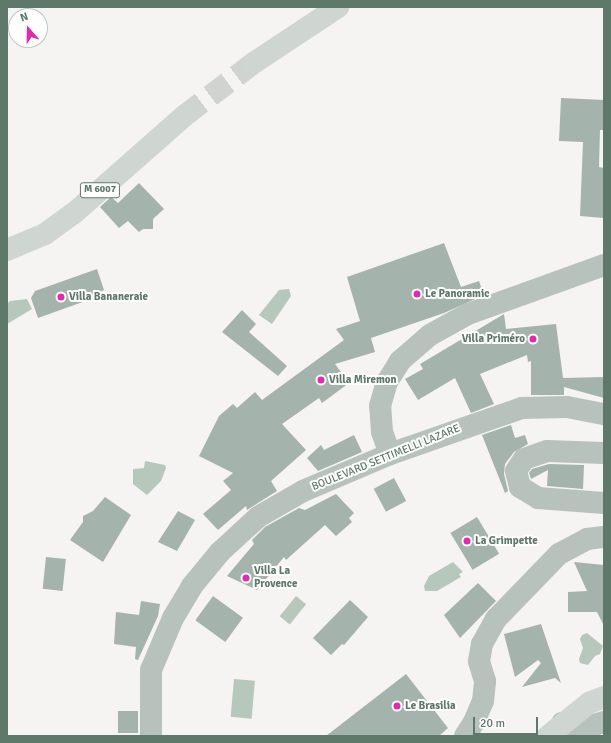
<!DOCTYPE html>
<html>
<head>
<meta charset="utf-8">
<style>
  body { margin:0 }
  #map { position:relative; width:611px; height:743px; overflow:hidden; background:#f6f3f3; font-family:Signika,sans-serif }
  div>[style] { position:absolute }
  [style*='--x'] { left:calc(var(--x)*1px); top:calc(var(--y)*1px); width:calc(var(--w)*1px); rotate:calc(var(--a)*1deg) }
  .water>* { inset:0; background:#b6c7bb; transform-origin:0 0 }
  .building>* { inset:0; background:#a4b3ab; transform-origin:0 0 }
  .major-tunnel>* { height:22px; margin-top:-11px; transform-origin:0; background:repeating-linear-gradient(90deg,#d0d4d1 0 22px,transparent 0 33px) }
  .minor>* { height:22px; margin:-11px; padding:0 11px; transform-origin:11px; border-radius:11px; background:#b8c2bd }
  .major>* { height:22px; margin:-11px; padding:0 11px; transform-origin:11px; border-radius:11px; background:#cfd6d2 }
  .dots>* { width:11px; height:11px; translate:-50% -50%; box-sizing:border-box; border:2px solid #fff; border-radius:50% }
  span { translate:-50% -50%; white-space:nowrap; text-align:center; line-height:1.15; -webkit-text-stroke:4px #fff; paint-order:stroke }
  .shield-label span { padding:1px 3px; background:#fff; border:1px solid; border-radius:3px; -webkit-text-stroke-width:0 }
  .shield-label { font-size:10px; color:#5e786a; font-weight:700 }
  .poi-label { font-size:11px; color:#5e786a; font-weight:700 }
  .left { translate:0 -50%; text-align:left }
  .right { translate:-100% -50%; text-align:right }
  .street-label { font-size:11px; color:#5e786a }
  .frame { position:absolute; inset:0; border:8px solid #5e786a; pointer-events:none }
  .north { position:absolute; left:8px; top:8px; width:40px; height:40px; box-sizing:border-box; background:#fff; border:1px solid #bfc9c3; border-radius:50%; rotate:340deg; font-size:11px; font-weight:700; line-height:16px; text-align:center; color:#5e786a }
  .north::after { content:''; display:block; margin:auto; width:14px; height:18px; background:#df2ab1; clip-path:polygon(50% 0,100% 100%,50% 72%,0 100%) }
  .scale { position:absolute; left:473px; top:717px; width:65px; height:18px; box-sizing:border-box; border:2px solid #5e786a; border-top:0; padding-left:5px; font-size:12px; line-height:14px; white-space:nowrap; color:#5e786a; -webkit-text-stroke:3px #fff; paint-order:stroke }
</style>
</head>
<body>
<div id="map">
  <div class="water">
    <i style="clip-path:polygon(289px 289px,291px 296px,272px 324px,259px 315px,279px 290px)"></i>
    <i style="clip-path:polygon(27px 299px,32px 309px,7px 324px,7px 304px,10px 301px)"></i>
    <i style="clip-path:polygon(145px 461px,165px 465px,166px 468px,161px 481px,147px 495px,133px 484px,133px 469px,144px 468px)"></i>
    <i style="clip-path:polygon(453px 562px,463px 572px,459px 574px,461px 577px,437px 591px,425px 591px,424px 586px,429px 576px)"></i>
    <i style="left:296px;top:596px;width:13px;height:26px;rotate:39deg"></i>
    <i style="clip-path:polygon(587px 633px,603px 646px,600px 654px,595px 656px,588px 665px,580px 663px,579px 659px,583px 648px,580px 639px,582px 635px)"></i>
    <i style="left:234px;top:679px;width:21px;height:38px;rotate:5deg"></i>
  </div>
  <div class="building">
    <i style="clip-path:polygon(561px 98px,604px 100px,604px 130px,600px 130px,599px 167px,604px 168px,604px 218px,580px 216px,583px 142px,559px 141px)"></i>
    <i style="clip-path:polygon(139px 183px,164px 209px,153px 219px,153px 229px,143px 229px,139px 232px,128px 221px,119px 228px,100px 207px,111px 197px,118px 203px)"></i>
    <i style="clip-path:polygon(444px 243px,461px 287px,479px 281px,484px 295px,444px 313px,371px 338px,375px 352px,335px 364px,349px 383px,322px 403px,319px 398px,282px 424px,306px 450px,271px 481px,277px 491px,247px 510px,246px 506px,218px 530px,203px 514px,231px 490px,223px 481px,233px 473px,199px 456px,219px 416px,233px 404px,237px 408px,255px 392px,262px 400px,344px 340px,336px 329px,360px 321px,347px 277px)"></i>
    <i style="clip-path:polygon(97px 269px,104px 290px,90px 296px,91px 299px,38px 318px,31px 298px,35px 291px)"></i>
    <i style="clip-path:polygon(242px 310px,256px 324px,249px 332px,287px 366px,278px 376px,222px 332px)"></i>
    <i style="clip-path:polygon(504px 314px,506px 329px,556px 324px,563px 378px,604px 377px,604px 398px,564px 387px,564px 395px,531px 395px,531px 361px,528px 362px,527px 355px,480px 374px,494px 404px,471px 413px,455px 378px,418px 400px,405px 379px,423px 369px,420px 364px)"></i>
    <i style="clip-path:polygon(511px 425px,515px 438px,525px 435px,528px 444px,514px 452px,505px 464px,504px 474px,508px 491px,505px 493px,482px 435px)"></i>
    <i style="clip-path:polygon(354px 435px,362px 452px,318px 471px,307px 458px,321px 445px,324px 450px)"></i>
    <i style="clip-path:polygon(549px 464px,584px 465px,583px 489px,547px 486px,548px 470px,531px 479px,529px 473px,532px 469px)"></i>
    <i style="left:394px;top:478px;width:26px;height:23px;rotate:62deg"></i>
    <i style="clip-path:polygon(336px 494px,354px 513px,349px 518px,352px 522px,336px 536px,325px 525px,286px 560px,284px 557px,257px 590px,227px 576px,254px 544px,252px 540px,265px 527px,299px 508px,305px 510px)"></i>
    <i style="clip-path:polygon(105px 497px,131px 515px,103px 562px,70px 540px,83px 522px,83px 516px,93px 511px)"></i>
    <i style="clip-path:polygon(178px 511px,195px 520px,177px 551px,158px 542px)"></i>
    <i style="left:477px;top:517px;width:43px;height:31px;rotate:59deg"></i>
    <i style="left:46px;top:557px;width:20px;height:32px;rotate:6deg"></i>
    <i style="clip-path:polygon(574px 562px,604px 565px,604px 626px,597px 612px,568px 612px,568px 592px,587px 591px)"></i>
    <i style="clip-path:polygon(478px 583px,496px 601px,460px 638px,444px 615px)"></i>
    <i style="left:213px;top:596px;width:37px;height:30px;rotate:36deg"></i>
    <i style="clip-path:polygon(350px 600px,368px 617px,344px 645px,342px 644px,331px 655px,313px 638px)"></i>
    <i style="clip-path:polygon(141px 601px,160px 604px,158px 616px,138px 660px,135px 659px,136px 647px,114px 644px,116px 612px,139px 615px)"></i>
    <i style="clip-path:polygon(541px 624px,561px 683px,555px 678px,522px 687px,541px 663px,538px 660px,515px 677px,504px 634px)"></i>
    <i style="clip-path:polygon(406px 674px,448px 728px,439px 736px,326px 736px)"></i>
    <i style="left:118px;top:711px;width:20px;height:22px"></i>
  </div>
  <div class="major-tunnel">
    <i style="--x:184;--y:116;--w:89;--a:-37.3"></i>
  </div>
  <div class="minor">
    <i style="--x:604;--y:453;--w:57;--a:-178"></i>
    <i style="--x:547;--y:451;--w:24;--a:161"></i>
    <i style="--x:524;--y:459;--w:14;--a:124"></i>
    <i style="--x:516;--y:471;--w:16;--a:76"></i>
    <i style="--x:520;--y:487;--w:21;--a:31"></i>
    <i style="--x:538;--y:498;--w:66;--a:4.3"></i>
    <i style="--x:390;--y:454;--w:23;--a:-110"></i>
    <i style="--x:382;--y:432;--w:26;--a:-94"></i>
    <i style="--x:380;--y:406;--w:25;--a:-74"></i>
    <i style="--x:387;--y:382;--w:25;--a:-58"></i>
    <i style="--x:400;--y:361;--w:40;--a:-41"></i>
    <i style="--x:430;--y:335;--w:43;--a:-28.9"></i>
    <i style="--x:468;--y:314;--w:145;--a:-19.8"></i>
    <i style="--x:562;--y:723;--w:14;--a:39"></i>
    <i style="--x:573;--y:732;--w:33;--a:-18"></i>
    <i style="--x:151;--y:736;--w:66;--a:-90"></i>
    <i style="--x:151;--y:670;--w:56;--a:-67.1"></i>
    <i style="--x:173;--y:618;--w:37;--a:-59"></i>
    <i style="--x:192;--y:586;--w:44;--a:-50.5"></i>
    <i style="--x:220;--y:552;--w:52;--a:-42.6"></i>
    <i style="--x:258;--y:517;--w:52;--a:-30"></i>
    <i style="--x:303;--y:491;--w:95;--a:-23"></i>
    <i style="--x:390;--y:454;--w:140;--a:-19.2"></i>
    <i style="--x:522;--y:408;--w:45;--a:-1.3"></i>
    <i style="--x:567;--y:407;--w:38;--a:11"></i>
    <i style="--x:465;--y:736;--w:17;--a:-57"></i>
    <i style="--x:474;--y:722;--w:23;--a:-67"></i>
    <i style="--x:483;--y:701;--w:20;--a:-84"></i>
    <i style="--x:485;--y:681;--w:21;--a:-107"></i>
    <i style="--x:479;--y:661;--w:17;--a:-80"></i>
    <i style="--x:482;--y:644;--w:29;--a:-61"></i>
    <i style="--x:496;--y:619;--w:91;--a:-45.9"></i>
    <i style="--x:559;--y:554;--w:32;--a:-28"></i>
    <i style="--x:587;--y:539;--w:17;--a:-7"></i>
  </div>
  <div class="major">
    <i style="--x:255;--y:62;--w:100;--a:-33.5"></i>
    <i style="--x:7;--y:250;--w:41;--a:-22.8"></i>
    <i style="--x:45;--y:234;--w:34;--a:-36"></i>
    <i style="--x:73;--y:214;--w:148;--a:-41.4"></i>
    <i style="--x:548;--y:736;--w:53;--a:-38.8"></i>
    <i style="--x:589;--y:703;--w:16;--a:-22"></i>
  </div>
  <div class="dots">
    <i style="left:417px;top:294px;background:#df2ab1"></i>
    <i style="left:61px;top:297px;background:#df2ab1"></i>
    <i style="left:533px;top:339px;background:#df2ab1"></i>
    <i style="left:321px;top:380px;background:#df2ab1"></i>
    <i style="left:467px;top:541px;background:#df2ab1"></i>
    <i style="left:246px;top:578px;background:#df2ab1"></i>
    <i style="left:397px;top:706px;background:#df2ab1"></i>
  </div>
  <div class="shield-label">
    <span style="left:100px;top:190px">M 6007</span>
  </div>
  <div class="poi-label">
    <span class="left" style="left:425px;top:294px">Le Panoramic</span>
    <span class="left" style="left:69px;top:297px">Villa Bananeraie</span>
    <span class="right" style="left:525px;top:339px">Villa Priméro</span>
    <span class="left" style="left:329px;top:380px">Villa Miremon</span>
    <span class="left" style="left:475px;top:541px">La Grimpette</span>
    <span class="left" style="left:254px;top:578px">Villa La<br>Provence</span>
    <span class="left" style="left:405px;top:706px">Le Brasilia</span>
  </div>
  <div class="street-label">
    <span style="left:386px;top:458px;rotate:-22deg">BOULEVARD SETTIMELLI LAZARE</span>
  </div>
  <div class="frame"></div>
  <div class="north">N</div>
  <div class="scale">20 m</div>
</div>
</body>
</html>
